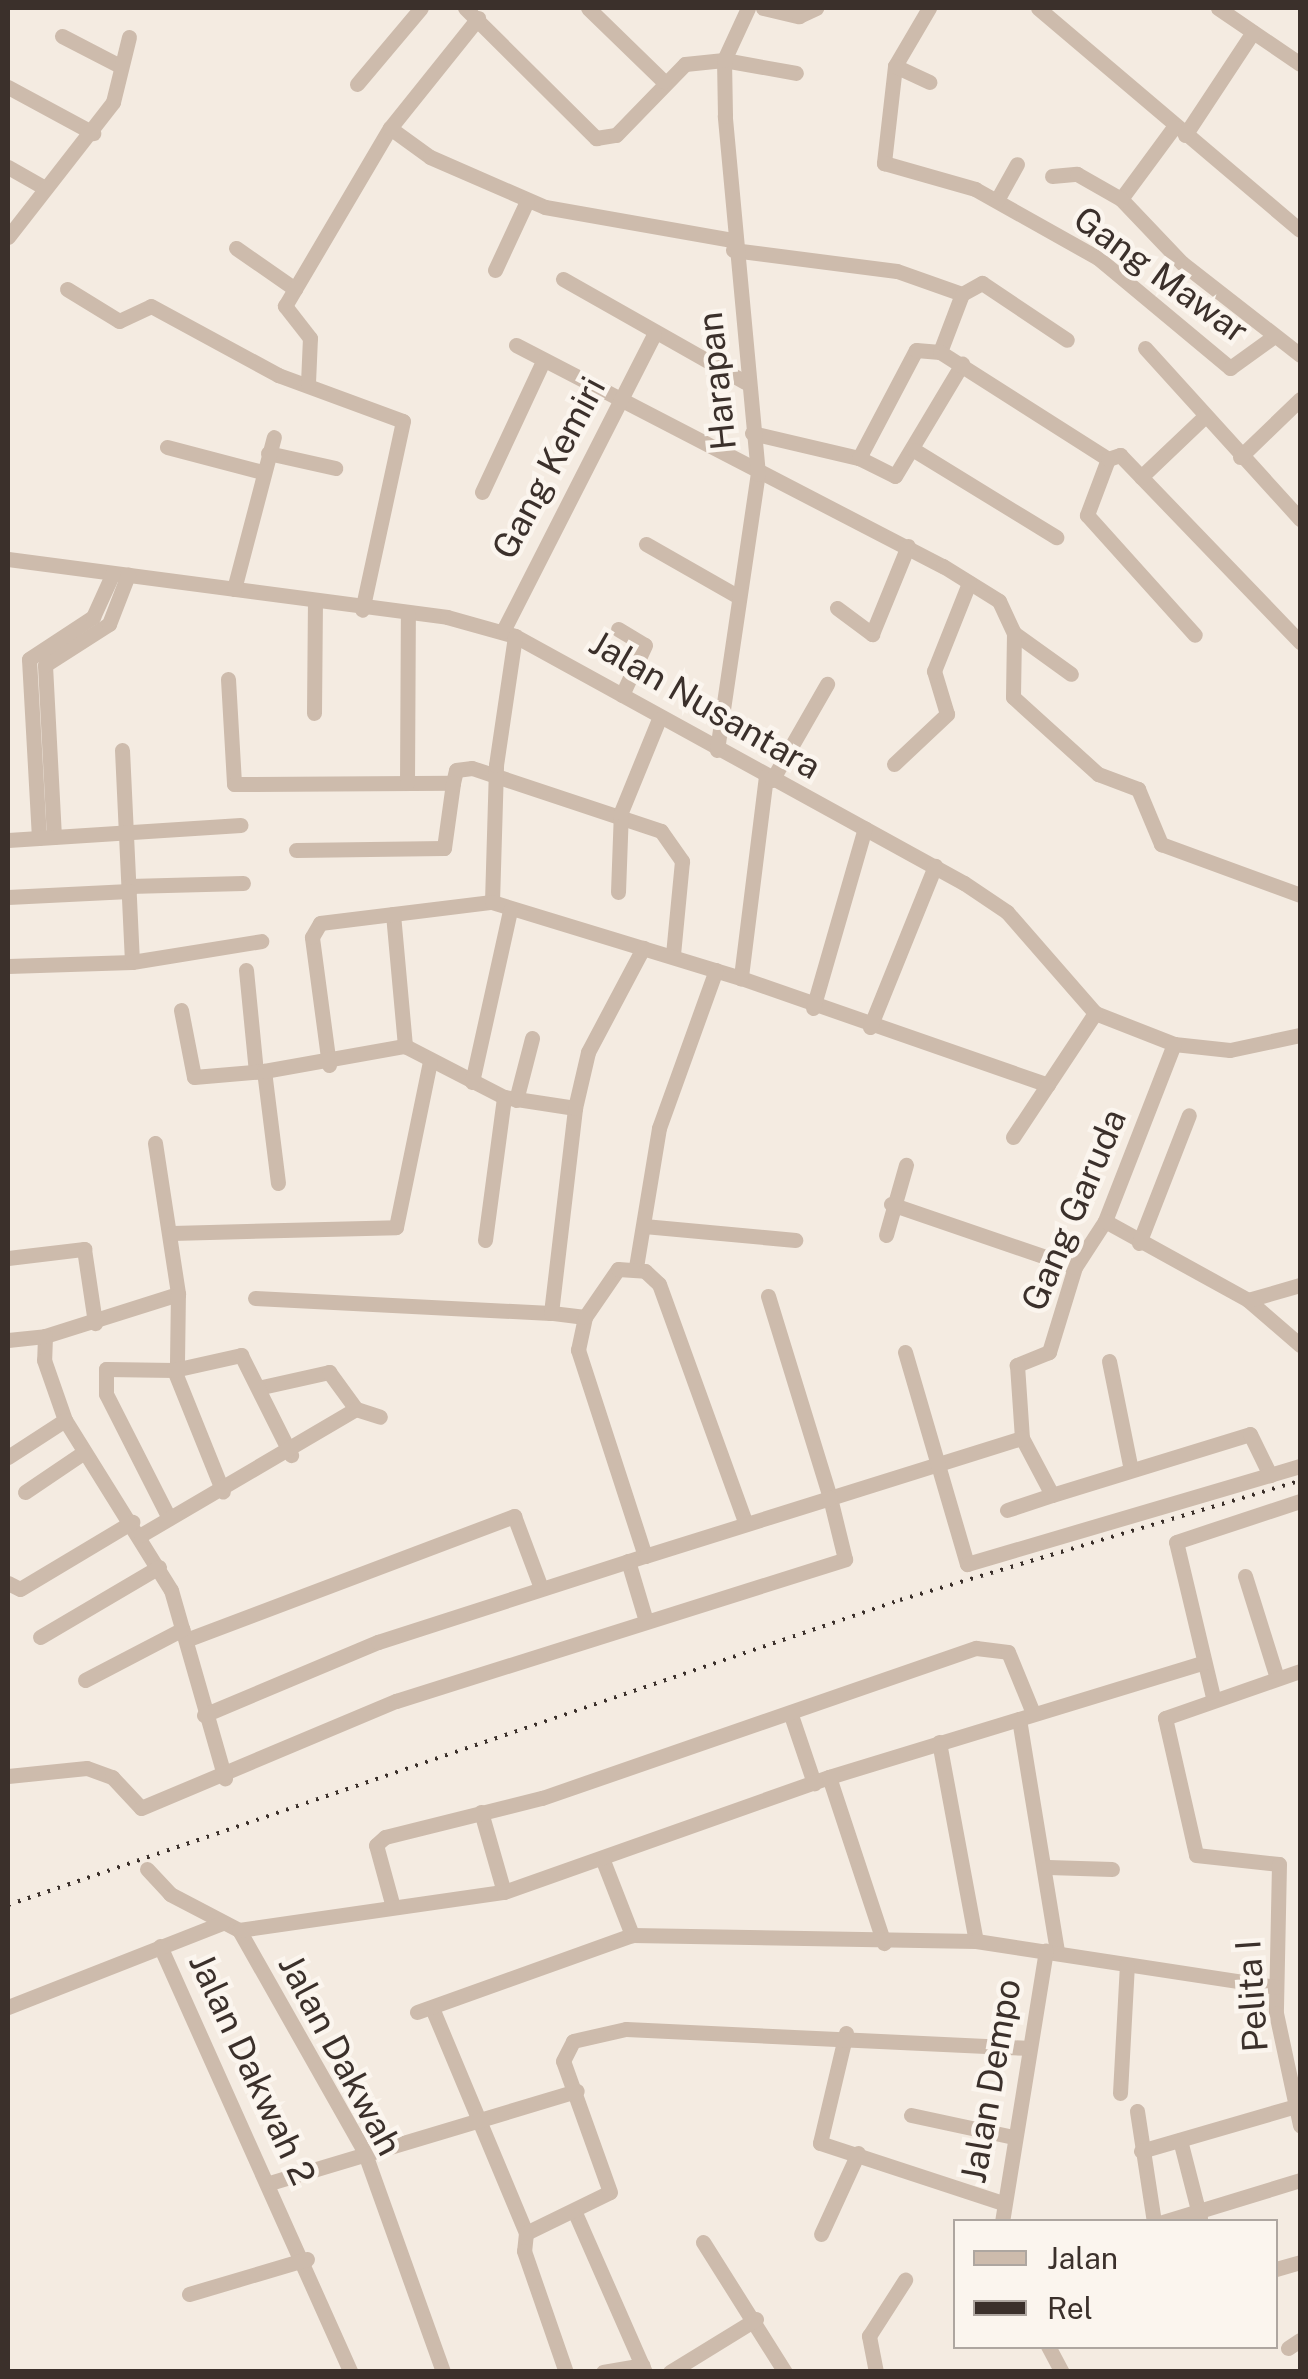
<!DOCTYPE html>
<html>
<head>
<meta charset="utf-8">
<style>
  body { margin:0 }
  #map { position:relative; width:1308px; height:2379px; overflow:hidden; background:#f4ebe1; font-family:"Public Sans",sans-serif }
  div>[style] { position:absolute }
  [style*='--x'] { left:calc(var(--x)*1px); top:calc(var(--y)*1px); width:calc(var(--w)*1px); rotate:calc(var(--a)*1deg) }
  .minor>* { height:15px; margin:-7.5px; padding:0 7.5px; transform-origin:7.5px; border-radius:7.5px; background:#cdbbac }
  .rail>* { height:4px; margin-top:-2px; transform-origin:0; background:repeating-linear-gradient(90deg,#3b302b 0 2.5px,transparent 0 10.5px) }
  span { translate:-50% -50%; white-space:nowrap; text-align:center; line-height:1.15; -webkit-text-stroke:9px #fbf5ee; paint-order:stroke }
  .street-label { font-size:35px; color:#3b302b }
  .frame { position:absolute; inset:0; border:10px solid #3b302b; pointer-events:none }
  .legend { position:absolute; left:953px; top:2219px; width:325px; height:130px; box-sizing:border-box; background:#fbf5ee; border:2px solid #aea6a0; margin:0; padding:12px 18px; list-style:none; font-size:30px; color:#3b302b }
  .legend li { display:flex; align-items:center; gap:20px; height:50px }
  .legend b { width:50px; border:2px solid #aea6a0 }
</style>
</head>
<body>
<div id="map">
  <div class="minor">
    <i style="--x:465;--y:8;--w:185;--a:44.8"></i>
    <i style="--x:596;--y:138;--w:20;--a:-9"></i>
    <i style="--x:616;--y:135;--w:99;--a:-45.8"></i>
    <i style="--x:685;--y:64;--w:39;--a:-6"></i>
    <i style="--x:724;--y:60;--w:73;--a:10.2"></i>
    <i style="--x:588;--y:8;--w:105;--a:44.2"></i>
    <i style="--x:763;--y:8;--w:37;--a:13"></i>
    <i style="--x:799;--y:16;--w:19;--a:-25"></i>
    <i style="--x:929;--y:8;--w:67;--a:120.4"></i>
    <i style="--x:895;--y:66;--w:98;--a:96.5"></i>
    <i style="--x:884;--y:163;--w:95;--a:15.9"></i>
    <i style="--x:975;--y:189;--w:141;--a:29.3"></i>
    <i style="--x:1098;--y:258;--w:172;--a:39.8"></i>
    <i style="--x:1230;--y:368;--w:53;--a:-35.8"></i>
    <i style="--x:1038;--y:8;--w:343;--a:40.3"></i>
    <i style="--x:1218;--y:8;--w:99;--a:34.3"></i>
    <i style="--x:62;--y:36;--w:65;--a:27.3"></i>
    <i style="--x:895;--y:66;--w:38;--a:25"></i>
    <i style="--x:357;--y:84;--w:99;--a:-49.9"></i>
    <i style="--x:8;--y:87;--w:97;--a:28.4"></i>
    <i style="--x:1174;--y:127;--w:89;--a:126.4"></i>
    <i style="--x:1121;--y:199;--w:88;--a:46.4"></i>
    <i style="--x:1182;--y:263;--w:150;--a:37.9"></i>
    <i style="--x:390;--y:128;--w:49;--a:35.9"></i>
    <i style="--x:430;--y:157;--w:125;--a:23.5"></i>
    <i style="--x:545;--y:207;--w:190;--a:10"></i>
    <i style="--x:1185;--y:135;--w:123;--a:-56.6"></i>
    <i style="--x:8;--y:167;--w:43;--a:29.6"></i>
    <i style="--x:1052;--y:176;--w:25;--a:-5"></i>
    <i style="--x:1077;--y:174;--w:51;--a:29.6"></i>
    <i style="--x:997;--y:200;--w:41;--a:-60.9"></i>
    <i style="--x:8;--y:237;--w:171;--a:-52.1"></i>
    <i style="--x:113;--y:102;--w:67;--a:-76.2"></i>
    <i style="--x:236;--y:248;--w:72;--a:34.8"></i>
    <i style="--x:733;--y:250;--w:165;--a:7.3"></i>
    <i style="--x:897;--y:271;--w:69;--a:19.5"></i>
    <i style="--x:962;--y:294;--w:62;--a:110.8"></i>
    <i style="--x:495;--y:270;--w:76;--a:-65.1"></i>
    <i style="--x:563;--y:279;--w:209;--a:29.5"></i>
    <i style="--x:67;--y:289;--w:61;--a:31.6"></i>
    <i style="--x:119;--y:321;--w:35;--a:-25"></i>
    <i style="--x:151;--y:306;--w:145;--a:28.5"></i>
    <i style="--x:278;--y:375;--w:133;--a:20.2"></i>
    <i style="--x:403;--y:421;--w:193;--a:102.2"></i>
    <i style="--x:962;--y:294;--w:23;--a:-29"></i>
    <i style="--x:982;--y:283;--w:102;--a:33.8"></i>
    <i style="--x:516;--y:345;--w:481;--a:27.4"></i>
    <i style="--x:943;--y:566;--w:66;--a:32"></i>
    <i style="--x:999;--y:601;--w:35;--a:65"></i>
    <i style="--x:1014;--y:633;--w:70;--a:35.7"></i>
    <i style="--x:1145;--y:348;--w:231;--a:47.8"></i>
    <i style="--x:308;--y:383;--w:45;--a:-87.5"></i>
    <i style="--x:310;--y:338;--w:41;--a:-128"></i>
    <i style="--x:285;--y:306;--w:207;--a:-59.5"></i>
    <i style="--x:390;--y:128;--w:141;--a:-51.3"></i>
    <i style="--x:752;--y:433;--w:110;--a:13.2"></i>
    <i style="--x:859;--y:458;--w:40;--a:26.6"></i>
    <i style="--x:895;--y:476;--w:131;--a:-59.1"></i>
    <i style="--x:167;--y:447;--w:98;--a:14.7"></i>
    <i style="--x:914;--y:450;--w:167;--a:31.5"></i>
    <i style="--x:268;--y:453;--w:69;--a:12.6"></i>
    <i style="--x:1240;--y:457;--w:83;--a:-44"></i>
    <i style="--x:859;--y:458;--w:122;--a:-62.2"></i>
    <i style="--x:916;--y:350;--w:24;--a:5"></i>
    <i style="--x:940;--y:352;--w:199;--a:32.5"></i>
    <i style="--x:1108;--y:459;--w:60;--a:110.6"></i>
    <i style="--x:1087;--y:515;--w:161;--a:48"></i>
    <i style="--x:1108;--y:459;--w:13;--a:-18"></i>
    <i style="--x:1120;--y:455;--w:260;--a:46.1"></i>
    <i style="--x:1141;--y:477;--w:88;--a:-43.6"></i>
    <i style="--x:482;--y:492;--w:145;--a:-65"></i>
    <i style="--x:646;--y:544;--w:107;--a:29.7"></i>
    <i style="--x:8;--y:559;--w:443;--a:7.5"></i>
    <i style="--x:447;--y:617;--w:71;--a:15.6"></i>
    <i style="--x:515;--y:636;--w:512;--a:28.82"></i>
    <i style="--x:964;--y:883;--w:52;--a:34"></i>
    <i style="--x:1007;--y:912;--w:134;--a:48.9"></i>
    <i style="--x:1095;--y:1013;--w:85;--a:21.4"></i>
    <i style="--x:1174;--y:1044;--w:56;--a:6.1"></i>
    <i style="--x:1230;--y:1050;--w:72;--a:-12.1"></i>
    <i style="--x:234;--y:589;--w:157;--a:-75.3"></i>
    <i style="--x:837;--y:608;--w:44;--a:36.6"></i>
    <i style="--x:872;--y:634;--w:95;--a:-67.8"></i>
    <i style="--x:618;--y:629;--w:31;--a:31"></i>
    <i style="--x:645;--y:645;--w:55;--a:114.7"></i>
    <i style="--x:503;--y:631;--w:332;--a:-63"></i>
    <i style="--x:1014;--y:633;--w:64;--a:90.9"></i>
    <i style="--x:1013;--y:697;--w:115;--a:42.2"></i>
    <i style="--x:1098;--y:774;--w:43;--a:20.6"></i>
    <i style="--x:1138;--y:789;--w:60;--a:67.3"></i>
    <i style="--x:1161;--y:844;--w:148;--a:20.1"></i>
    <i style="--x:228;--y:679;--w:105;--a:86.7"></i>
    <i style="--x:234;--y:784;--w:219;--a:-0.3"></i>
    <i style="--x:453;--y:783;--w:13;--a:-77"></i>
    <i style="--x:456;--y:770;--w:16;--a:-7"></i>
    <i style="--x:472;--y:768;--w:199;--a:18.4"></i>
    <i style="--x:661;--y:831;--w:37;--a:55"></i>
    <i style="--x:682;--y:861;--w:94;--a:95.5"></i>
    <i style="--x:314;--y:713;--w:109;--a:-89.5"></i>
    <i style="--x:122;--y:750;--w:212;--a:87.3"></i>
    <i style="--x:717;--y:750;--w:279;--a:-81.6"></i>
    <i style="--x:758;--y:474;--w:360;--a:-95.3"></i>
    <i style="--x:725;--y:116;--w:56;--a:-91"></i>
    <i style="--x:724;--y:60;--w:57;--a:-65.2"></i>
    <i style="--x:894;--y:764;--w:73;--a:-43.3"></i>
    <i style="--x:947;--y:714;--w:45;--a:-106.8"></i>
    <i style="--x:934;--y:671;--w:95;--a:-68.3"></i>
    <i style="--x:766;--y:776;--w:204;--a:97.1"></i>
    <i style="--x:741;--y:978;--w:325;--a:19.2"></i>
    <i style="--x:772;--y:780;--w:111;--a:-60.2"></i>
    <i style="--x:407;--y:783;--w:169;--a:-89.7"></i>
    <i style="--x:54;--y:837;--w:172;--a:-93"></i>
    <i style="--x:45;--y:665;--w:76;--a:-32.6"></i>
    <i style="--x:109;--y:624;--w:53;--a:-68.8"></i>
    <i style="--x:39;--y:838;--w:179;--a:-93.2"></i>
    <i style="--x:29;--y:659;--w:77;--a:-33.3"></i>
    <i style="--x:93;--y:617;--w:48;--a:-65.6"></i>
    <i style="--x:8;--y:840;--w:233;--a:-3.7"></i>
    <i style="--x:296;--y:850;--w:148;--a:-0.8"></i>
    <i style="--x:444;--y:848;--w:66;--a:-82.1"></i>
    <i style="--x:129;--y:886;--w:114;--a:-1.5"></i>
    <i style="--x:618;--y:892;--w:80;--a:-87.9"></i>
    <i style="--x:621;--y:812;--w:100;--a:-67.8"></i>
    <i style="--x:8;--y:897;--w:121;--a:-2.8"></i>
    <i style="--x:492;--y:902;--w:137;--a:-88.3"></i>
    <i style="--x:496;--y:765;--w:130;--a:-81.6"></i>
    <i style="--x:393;--y:914;--w:133;--a:84.8"></i>
    <i style="--x:8;--y:966;--w:124;--a:-1.8"></i>
    <i style="--x:132;--y:962;--w:131;--a:-9.2"></i>
    <i style="--x:246;--y:970;--w:102;--a:84.4"></i>
    <i style="--x:813;--y:1008;--w:187;--a:-73.9"></i>
    <i style="--x:181;--y:1010;--w:68;--a:79"></i>
    <i style="--x:194;--y:1077;--w:70;--a:-4.9"></i>
    <i style="--x:870;--y:1027;--w:174;--a:-68"></i>
    <i style="--x:1174;--y:1044;--w:190;--a:111.3"></i>
    <i style="--x:1105;--y:1221;--w:55;--a:123.1"></i>
    <i style="--x:1075;--y:1267;--w:89;--a:107"></i>
    <i style="--x:1049;--y:1352;--w:35;--a:158"></i>
    <i style="--x:1017;--y:1365;--w:73;--a:86.1"></i>
    <i style="--x:1022;--y:1438;--w:64;--a:62.2"></i>
    <i style="--x:1052;--y:1495;--w:207;--a:-17.1"></i>
    <i style="--x:1250;--y:1434;--w:46;--a:64"></i>
    <i style="--x:405;--y:1046;--w:111;--a:27.3"></i>
    <i style="--x:504;--y:1097;--w:72;--a:8.8"></i>
    <i style="--x:329;--y:1065;--w:129;--a:-97.6"></i>
    <i style="--x:312;--y:937;--w:16;--a:-60"></i>
    <i style="--x:320;--y:923;--w:173;--a:-7"></i>
    <i style="--x:492;--y:902;--w:260;--a:17"></i>
    <i style="--x:472;--y:1082;--w:176;--a:-77.5"></i>
    <i style="--x:516;--y:1100;--w:64;--a:-75.5"></i>
    <i style="--x:1013;--y:1137;--w:149;--a:-56.5"></i>
    <i style="--x:155;--y:1143;--w:153;--a:81.3"></i>
    <i style="--x:178;--y:1294;--w:139;--a:162.5"></i>
    <i style="--x:45;--y:1336;--w:24;--a:92"></i>
    <i style="--x:44;--y:1360;--w:64;--a:70.7"></i>
    <i style="--x:65;--y:1420;--w:200;--a:58.1"></i>
    <i style="--x:171;--y:1590;--w:196;--a:74"></i>
    <i style="--x:278;--y:1183;--w:113;--a:-97.1"></i>
    <i style="--x:264;--y:1071;--w:143;--a:-10.1"></i>
    <i style="--x:891;--y:1204;--w:194;--a:18.9"></i>
    <i style="--x:1105;--y:1221;--w:163;--a:28.9"></i>
    <i style="--x:1248;--y:1300;--w:69;--a:40.9"></i>
    <i style="--x:644;--y:1226;--w:152;--a:5.3"></i>
    <i style="--x:172;--y:1233;--w:224;--a:-1.5"></i>
    <i style="--x:396;--y:1227;--w:169;--a:-78.4"></i>
    <i style="--x:886;--y:1235;--w:73;--a:-74.1"></i>
    <i style="--x:485;--y:1240;--w:144;--a:-82.4"></i>
    <i style="--x:1139;--y:1243;--w:137;--a:-68.7"></i>
    <i style="--x:8;--y:1258;--w:77;--a:-6.8"></i>
    <i style="--x:84;--y:1249;--w:75;--a:81.5"></i>
    <i style="--x:636;--y:1267;--w:141;--a:-80.6"></i>
    <i style="--x:659;--y:1128;--w:168;--a:-70.2"></i>
    <i style="--x:768;--y:1296;--w:211;--a:72.9"></i>
    <i style="--x:830;--y:1498;--w:201;--a:-17.4"></i>
    <i style="--x:255;--y:1298;--w:296;--a:2.9"></i>
    <i style="--x:1248;--y:1300;--w:54;--a:-16.1"></i>
    <i style="--x:585;--y:1317;--w:34;--a:-173"></i>
    <i style="--x:551;--y:1313;--w:206;--a:-83.3"></i>
    <i style="--x:575;--y:1108;--w:57;--a:-76.9"></i>
    <i style="--x:588;--y:1052;--w:118;--a:-62.1"></i>
    <i style="--x:8;--y:1340;--w:37;--a:-6"></i>
    <i style="--x:905;--y:1352;--w:221;--a:73.7"></i>
    <i style="--x:967;--y:1564;--w:347;--a:-16.4"></i>
    <i style="--x:1109;--y:1361;--w:111;--a:78.6"></i>
    <i style="--x:177;--y:1362;--w:68;--a:-89.2"></i>
    <i style="--x:174;--y:1370;--w:131;--a:68.1"></i>
    <i style="--x:262;--y:1387;--w:69;--a:-12.6"></i>
    <i style="--x:329;--y:1372;--w:46;--a:53.9"></i>
    <i style="--x:8;--y:1457;--w:68;--a:-33"></i>
    <i style="--x:25;--y:1492;--w:71;--a:-34.1"></i>
    <i style="--x:1007;--y:1510;--w:47;--a:-18.4"></i>
    <i style="--x:169;--y:1518;--w:139;--a:-116.9"></i>
    <i style="--x:106;--y:1394;--w:25;--a:-90"></i>
    <i style="--x:106;--y:1369;--w:68;--a:0.8"></i>
    <i style="--x:174;--y:1370;--w:69;--a:-12.6"></i>
    <i style="--x:241;--y:1355;--w:112;--a:63.4"></i>
    <i style="--x:141;--y:1535;--w:249;--a:-30.4"></i>
    <i style="--x:356;--y:1409;--w:25;--a:18"></i>
    <i style="--x:628;--y:1561;--w:63;--a:73.3"></i>
    <i style="--x:1245;--y:1576;--w:107;--a:72.6"></i>
    <i style="--x:8;--y:1583;--w:13;--a:27"></i>
    <i style="--x:20;--y:1589;--w:131;--a:-30.9"></i>
    <i style="--x:40;--y:1637;--w:138;--a:-30.5"></i>
    <i style="--x:186;--y:1640;--w:351;--a:-20.7"></i>
    <i style="--x:514;--y:1516;--w:77;--a:69.4"></i>
    <i style="--x:1300;--y:1671;--w:143;--a:160.8"></i>
    <i style="--x:1165;--y:1718;--w:140;--a:77.2"></i>
    <i style="--x:1196;--y:1855;--w:83;--a:6.2"></i>
    <i style="--x:1279;--y:1864;--w:149;--a:91.2"></i>
    <i style="--x:1276;--y:2013;--w:115;--a:77.9"></i>
    <i style="--x:85;--y:1680;--w:110;--a:-27.5"></i>
    <i style="--x:1213;--y:1697;--w:159;--a:-103.4"></i>
    <i style="--x:1176;--y:1542;--w:131;--a:-18.3"></i>
    <i style="--x:204;--y:1715;--w:189;--a:-22.8"></i>
    <i style="--x:378;--y:1642;--w:281;--a:-17.9"></i>
    <i style="--x:645;--y:1556;--w:217;--a:-108"></i>
    <i style="--x:578;--y:1350;--w:34;--a:-78"></i>
    <i style="--x:585;--y:1317;--w:58;--a:-55.5"></i>
    <i style="--x:618;--y:1269;--w:27;--a:4"></i>
    <i style="--x:645;--y:1271;--w:19;--a:43"></i>
    <i style="--x:659;--y:1284;--w:253;--a:70.1"></i>
    <i style="--x:792;--y:1718;--w:69;--a:71.3"></i>
    <i style="--x:1019;--y:1719;--w:236;--a:80.7"></i>
    <i style="--x:939;--y:1742;--w:202;--a:79.5"></i>
    <i style="--x:8;--y:1776;--w:79;--a:-5.8"></i>
    <i style="--x:87;--y:1768;--w:27;--a:20"></i>
    <i style="--x:112;--y:1777;--w:42;--a:46.9"></i>
    <i style="--x:141;--y:1808;--w:277;--a:-22.8"></i>
    <i style="--x:396;--y:1701;--w:471;--a:-17.5"></i>
    <i style="--x:845;--y:1559;--w:63;--a:-103.8"></i>
    <i style="--x:830;--y:1498;--w:194;--a:162.6"></i>
    <i style="--x:829;--y:1777;--w:175;--a:71.7"></i>
    <i style="--x:481;--y:1812;--w:83;--a:74"></i>
    <i style="--x:602;--y:1858;--w:83;--a:68.7"></i>
    <i style="--x:1048;--y:1867;--w:64;--a:1.8"></i>
    <i style="--x:147;--y:1869;--w:34;--a:47"></i>
    <i style="--x:170;--y:1894;--w:78;--a:27.6"></i>
    <i style="--x:239;--y:1930;--w:254;--a:60.5"></i>
    <i style="--x:364;--y:2151;--w:235;--a:70.3"></i>
    <i style="--x:393;--y:1907;--w:64;--a:-105.3"></i>
    <i style="--x:376;--y:1845;--w:12;--a:-42"></i>
    <i style="--x:385;--y:1837;--w:162;--a:-14"></i>
    <i style="--x:542;--y:1798;--w:459;--a:-19.1"></i>
    <i style="--x:976;--y:1648;--w:32;--a:7"></i>
    <i style="--x:1008;--y:1652;--w:66;--a:67.7"></i>
    <i style="--x:239;--y:1930;--w:268;--a:-8.2"></i>
    <i style="--x:504;--y:1892;--w:345;--a:-19.5"></i>
    <i style="--x:829;--y:1777;--w:392;--a:-17"></i>
    <i style="--x:160;--y:1946;--w:467;--a:65.9"></i>
    <i style="--x:8;--y:2007;--w:230;--a:-21.4"></i>
    <i style="--x:432;--y:2008;--w:244;--a:67.3"></i>
    <i style="--x:526;--y:2233;--w:18;--a:96"></i>
    <i style="--x:524;--y:2251;--w:128;--a:70.9"></i>
    <i style="--x:417;--y:2012;--w:228;--a:-19.7"></i>
    <i style="--x:632;--y:1935;--w:344;--a:1"></i>
    <i style="--x:976;--y:1941;--w:303;--a:8.7"></i>
    <i style="--x:846;--y:2033;--w:113;--a:103.3"></i>
    <i style="--x:820;--y:2143;--w:188;--a:18.2"></i>
    <i style="--x:1120;--y:2093;--w:128;--a:-86.9"></i>
    <i style="--x:1137;--y:2111;--w:112;--a:81.3"></i>
    <i style="--x:911;--y:2115;--w:100;--a:12.1"></i>
    <i style="--x:1180;--y:2140;--w:81;--a:75.6"></i>
    <i style="--x:1141;--y:2151;--w:161;--a:-16.2"></i>
    <i style="--x:273;--y:2182;--w:317;--a:-16.7"></i>
    <i style="--x:576;--y:2215;--w:171;--a:66.3"></i>
    <i style="--x:1002;--y:2222;--w:275;--a:-80.8"></i>
    <i style="--x:1163;--y:2222;--w:143;--a:-17"></i>
    <i style="--x:526;--y:2233;--w:93;--a:-26"></i>
    <i style="--x:610;--y:2192;--w:139;--a:-109.7"></i>
    <i style="--x:563;--y:2061;--w:22;--a:-63"></i>
    <i style="--x:573;--y:2041;--w:54;--a:-12.8"></i>
    <i style="--x:626;--y:2029;--w:400;--a:2.7"></i>
    <i style="--x:821;--y:2234;--w:89;--a:-65.4"></i>
    <i style="--x:703;--y:2242;--w:154;--a:57.8"></i>
    <i style="--x:1276;--y:2269;--w:25;--a:-16"></i>
    <i style="--x:189;--y:2294;--w:123;--a:-16.5"></i>
    <i style="--x:1048;--y:2346;--w:30;--a:62"></i>
    <i style="--x:1288;--y:2348;--w:14;--a:-34"></i>
    <i style="--x:603;--y:2372;--w:40;--a:-10"></i>
    <i style="--x:670;--y:2372;--w:101;--a:-31.6"></i>
    <i style="--x:876;--y:2372;--w:37;--a:-101"></i>
    <i style="--x:869;--y:2336;--w:67;--a:-57.3"></i>
  </div>
  <div class="rail">
    <i style="--x:8;--y:1905;--w:943;--a:-18.88"></i>
    <i style="--x:900;--y:1600;--w:417;--a:-16.6"></i>
  </div>
  <div class="street-label">
    <span style="left:1161px;top:275px;rotate:36deg">Gang Mawar</span>
    <span style="left:717px;top:381px;rotate:-96deg">Harapan</span>
    <span style="left:549px;top:468px;rotate:-62deg">Gang Kemiri</span>
    <span style="left:705px;top:705px;rotate:30deg">Jalan Nusantara</span>
    <span style="left:1074px;top:1210px;rotate:-67deg">Gang Garuda</span>
    <span style="left:1252px;top:1996px;rotate:-94deg">Pelita I</span>
    <span style="left:340px;top:2055px;rotate:62deg">Jalan Dakwah</span>
    <span style="left:252px;top:2069px;rotate:65deg">Jalan Dakwah 2</span>
    <span style="left:991px;top:2081px;rotate:-80deg">Jalan Dempo</span>
  </div>
  <div class="frame"></div>
  <ul class="legend">
  <li><b style="height:12px;background:#cdbbac"></b>Jalan</li>
  <li><b style="height:12px;background:#3b302b"></b>Rel</li>
  </ul>
</div>
</body>
</html>
